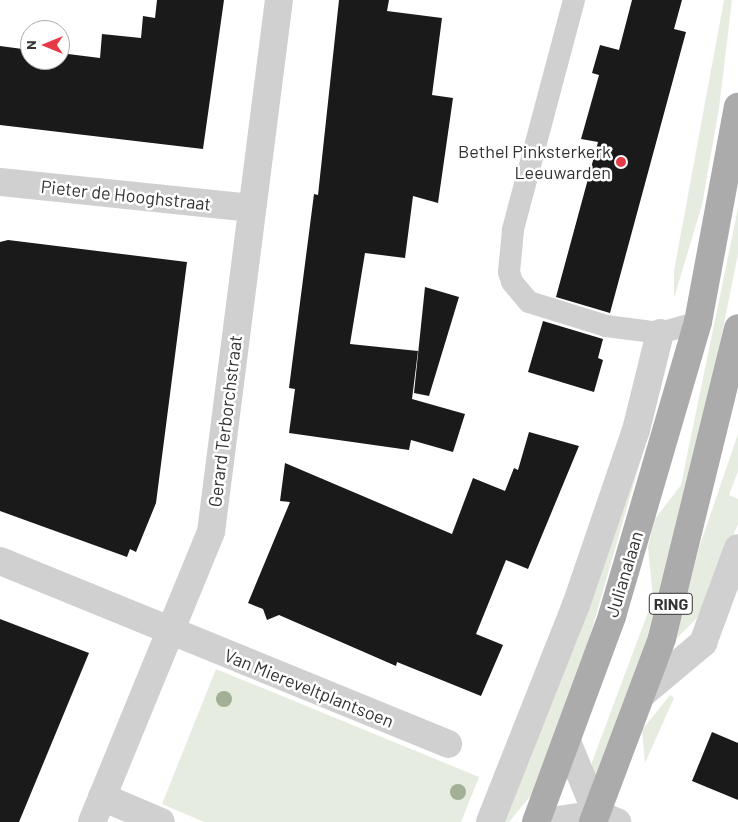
<!DOCTYPE html>
<html>
<head>
<meta charset="utf-8">
<style>
  body { margin:0 }
  #map { position:relative; width:738px; height:822px; overflow:hidden; background:#fff; font-family:Barlow,sans-serif }
  div>[style] { position:absolute }
  [style*='--x'] { left:calc(var(--x)*1px); top:calc(var(--y)*1px); width:calc(var(--w)*1px); rotate:calc(var(--a)*1deg) }
  .green>* { inset:0; background:#e6ecdf }
  .building>* { inset:0; background:#1a1a1a }
  .service>* { height:22px; margin:-11px; padding:0 11px; transform-origin:11px; border-radius:11px; background:#d0d0d0 }
  .minor>* { height:28px; margin:-14px; padding:0 14px; transform-origin:14px; border-radius:14px; background:#d0d0d0 }
  .tertiary>* { height:28px; margin:-14px; padding:0 14px; transform-origin:14px; border-radius:14px; background:#d0d0d0 }
  .primary>* { height:28px; margin:-14px; padding:0 14px; transform-origin:14px; border-radius:14px; background:#ababab }
  .trees>* { width:16px; height:16px; margin:-8px; border-radius:50%; background:#a2b095 }
  .dots>* { width:14px; height:14px; translate:-50% -50%; box-sizing:border-box; border:2px solid #fff; border-radius:50% }
  span { translate:-50% -50%; white-space:nowrap; text-align:center; line-height:1.15; -webkit-text-stroke:5px #fff; paint-order:stroke }
  .shield-label span { padding:1px 4px; background:#fff; border:1px solid; border-radius:4px; -webkit-text-stroke-width:0 }
  .shield-label { font-size:16px; color:#333; font-weight:700 }
  .poi-label { font-size:18px; color:#333 }
  .right { translate:-100% -50%; text-align:right }
  .street-label { font-size:18px; color:#333 }
  .north { position:absolute; left:20px; top:20px; width:50px; height:50px; box-sizing:border-box; background:#fff; border:1px solid #adadad; border-radius:50%; rotate:270deg; font-size:14px; font-weight:700; line-height:20px; text-align:center; color:#333 }
  .north::after { content:''; display:block; margin:auto; width:18px; height:22px; background:#e63946; clip-path:polygon(50% 0,100% 100%,50% 72%,0 100%) }
</style>
</head>
<body>
<div id="map">
  <div class="green">
    <i style="clip-path:polygon(724px 0,732px 0,719px 108px,702px 205px,674px 298px,674px 271px)"></i>
    <i style="clip-path:polygon(738px 208px,738px 254px,709px 398px,651px 630px,596px 782px,591px 777px,592px 762px,653px 599px,648px 547px,655px 519px,681px 485px)"></i>
    <i style="clip-path:polygon(654px 414px,587px 646px,532px 794px,509px 822px,500px 822px)"></i>
    <i style="clip-path:polygon(738px 434px,738px 471px,729px 495px,738px 499px,738px 524px,698px 617px,674px 641px,700px 545px)"></i>
    <i style="clip-path:polygon(216px 669px,479px 777px,461px 822px,204px 822px,162px 804px)"></i>
    <i style="clip-path:polygon(670px 695px,674px 698px,645px 763px,642px 730px)"></i>
  </div>
  <div class="building">
    <i style="clip-path:polygon(157px 0,224px 0,203px 149px,0 125px,0 46px,30px 50px,30px 60px,60px 60px,60px 53px,100px 58px,102px 34px,141px 38px,143px 16px,155px 18px)"></i>
    <i style="clip-path:polygon(339px 0,389px 0,387px 11px,442px 18px,432px 95px,453px 98px,438px 203px,413px 196px,405px 258px,365px 253px,350px 344px,418px 351px,412px 399px,465px 414px,453px 452px,411px 440px,409px 450px,289px 433px,295px 389px,289px 388px,314px 194px,318px 195px)"></i>
    <i style="clip-path:polygon(632px 0,682px 0,674px 29px,686px 32px,610px 313px,556px 297px,598px 142px,581px 139px,599px 75px,592px 73px,600px 45px,619px 50px)"></i>
    <i style="clip-path:polygon(8px 240px,187px 262px,156px 503px,136px 552px,130px 549px,127px 557px,0 511px,0 242px)"></i>
    <i style="clip-path:polygon(425px 287px,459px 297px,429px 396px,414px 393px)"></i>
    <i style="clip-path:polygon(543px 321px,603px 339px,598px 358px,603px 360px,594px 392px,528px 372px)"></i>
    <i style="clip-path:polygon(529px 432px,579px 446px,528px 569px,506px 560px,476px 634px,503px 645px,481px 696px,397px 662px,396px 666px,279px 615px,267px 620px,263px 609px,248px 603px,290px 502px,280px 501px,285px 463px,452px 534px,473px 478px,505px 491px,514px 468px,518px 470px)"></i>
    <i style="clip-path:polygon(0 619px,89px 653px,19px 822px,0 822px)"></i>
    <i style="clip-path:polygon(712px 732px,738px 743px,738px 800px,692px 781px)"></i>
  </div>
  <div class="service">
    <i style="--x:574;--y:0;--w:238;--a:104.9"></i>
    <i style="--x:513;--y:230;--w:42;--a:95.4"></i>
    <i style="--x:509;--y:272;--w:10;--a:73"></i>
    <i style="--x:512;--y:282;--w:26;--a:50"></i>
    <i style="--x:529;--y:302;--w:81;--a:17.3"></i>
    <i style="--x:606;--y:326;--w:54;--a:7.4"></i>
    <i style="--x:660;--y:333;--w:40;--a:-16"></i>
  </div>
  <div class="minor">
    <i style="--x:0;--y:182;--w:253;--a:5.9"></i>
    <i style="--x:0;--y:561;--w:484;--a:22.2"></i>
    <i style="--x:642;--y:694;--w:80;--a:-39.9"></i>
    <i style="--x:703;--y:643;--w:101;--a:-69.8"></i>
    <i style="--x:102;--y:797;--w:64;--a:23"></i>
    <i style="--x:92;--y:822;--w:313;--a:-67.7"></i>
    <i style="--x:211;--y:532;--w:536;--a:-82.72"></i>
    <i style="--x:490;--y:822;--w:233;--a:-68.4"></i>
    <i style="--x:576;--y:605;--w:185;--a:-71.1"></i>
    <i style="--x:636;--y:430;--w:100;--a:-76.1"></i>
  </div>
  <div class="tertiary">
    <i style="--x:567;--y:742;--w:78;--a:67.4"></i>
    <i style="--x:545;--y:822;--w:53;--a:-8.7"></i>
    <i style="--x:597;--y:814;--w:22;--a:22"></i>
  </div>
  <div class="primary">
    <i style="--x:536;--y:822;--w:220;--a:-69.7"></i>
    <i style="--x:612;--y:616;--w:306;--a:-73.7"></i>
    <i style="--x:698;--y:322;--w:219;--a:-79.5"></i>
    <i style="--x:593;--y:822;--w:197;--a:-69.4"></i>
    <i style="--x:662;--y:638;--w:319;--a:-76.2"></i>
  </div>
  <div class="trees">
    <i style="left:224px;top:699px"></i>
    <i style="left:458px;top:792px"></i>
  </div>
  <div class="dots">
    <i style="left:621px;top:162px;background:#e63946"></i>
  </div>
  <div class="shield-label">
    <span style="left:671px;top:604px">RING</span>
  </div>
  <div class="poi-label">
    <span class="right" style="left:611px;top:162px">Bethel Pinksterkerk<br>Leeuwarden</span>
  </div>
  <div class="street-label">
    <span style="left:126px;top:195px;rotate:6deg">Pieter de Hooghstraat</span>
    <span style="left:225px;top:421px;rotate:-83deg">Gerard Terborchstraat</span>
    <span style="left:624px;top:574px;rotate:-73deg">Julianalaan</span>
    <span style="left:309px;top:688px;rotate:22deg">Van Miereveltplantsoen</span>
  </div>
  <div class="north">N</div>
</div>
</body>
</html>
